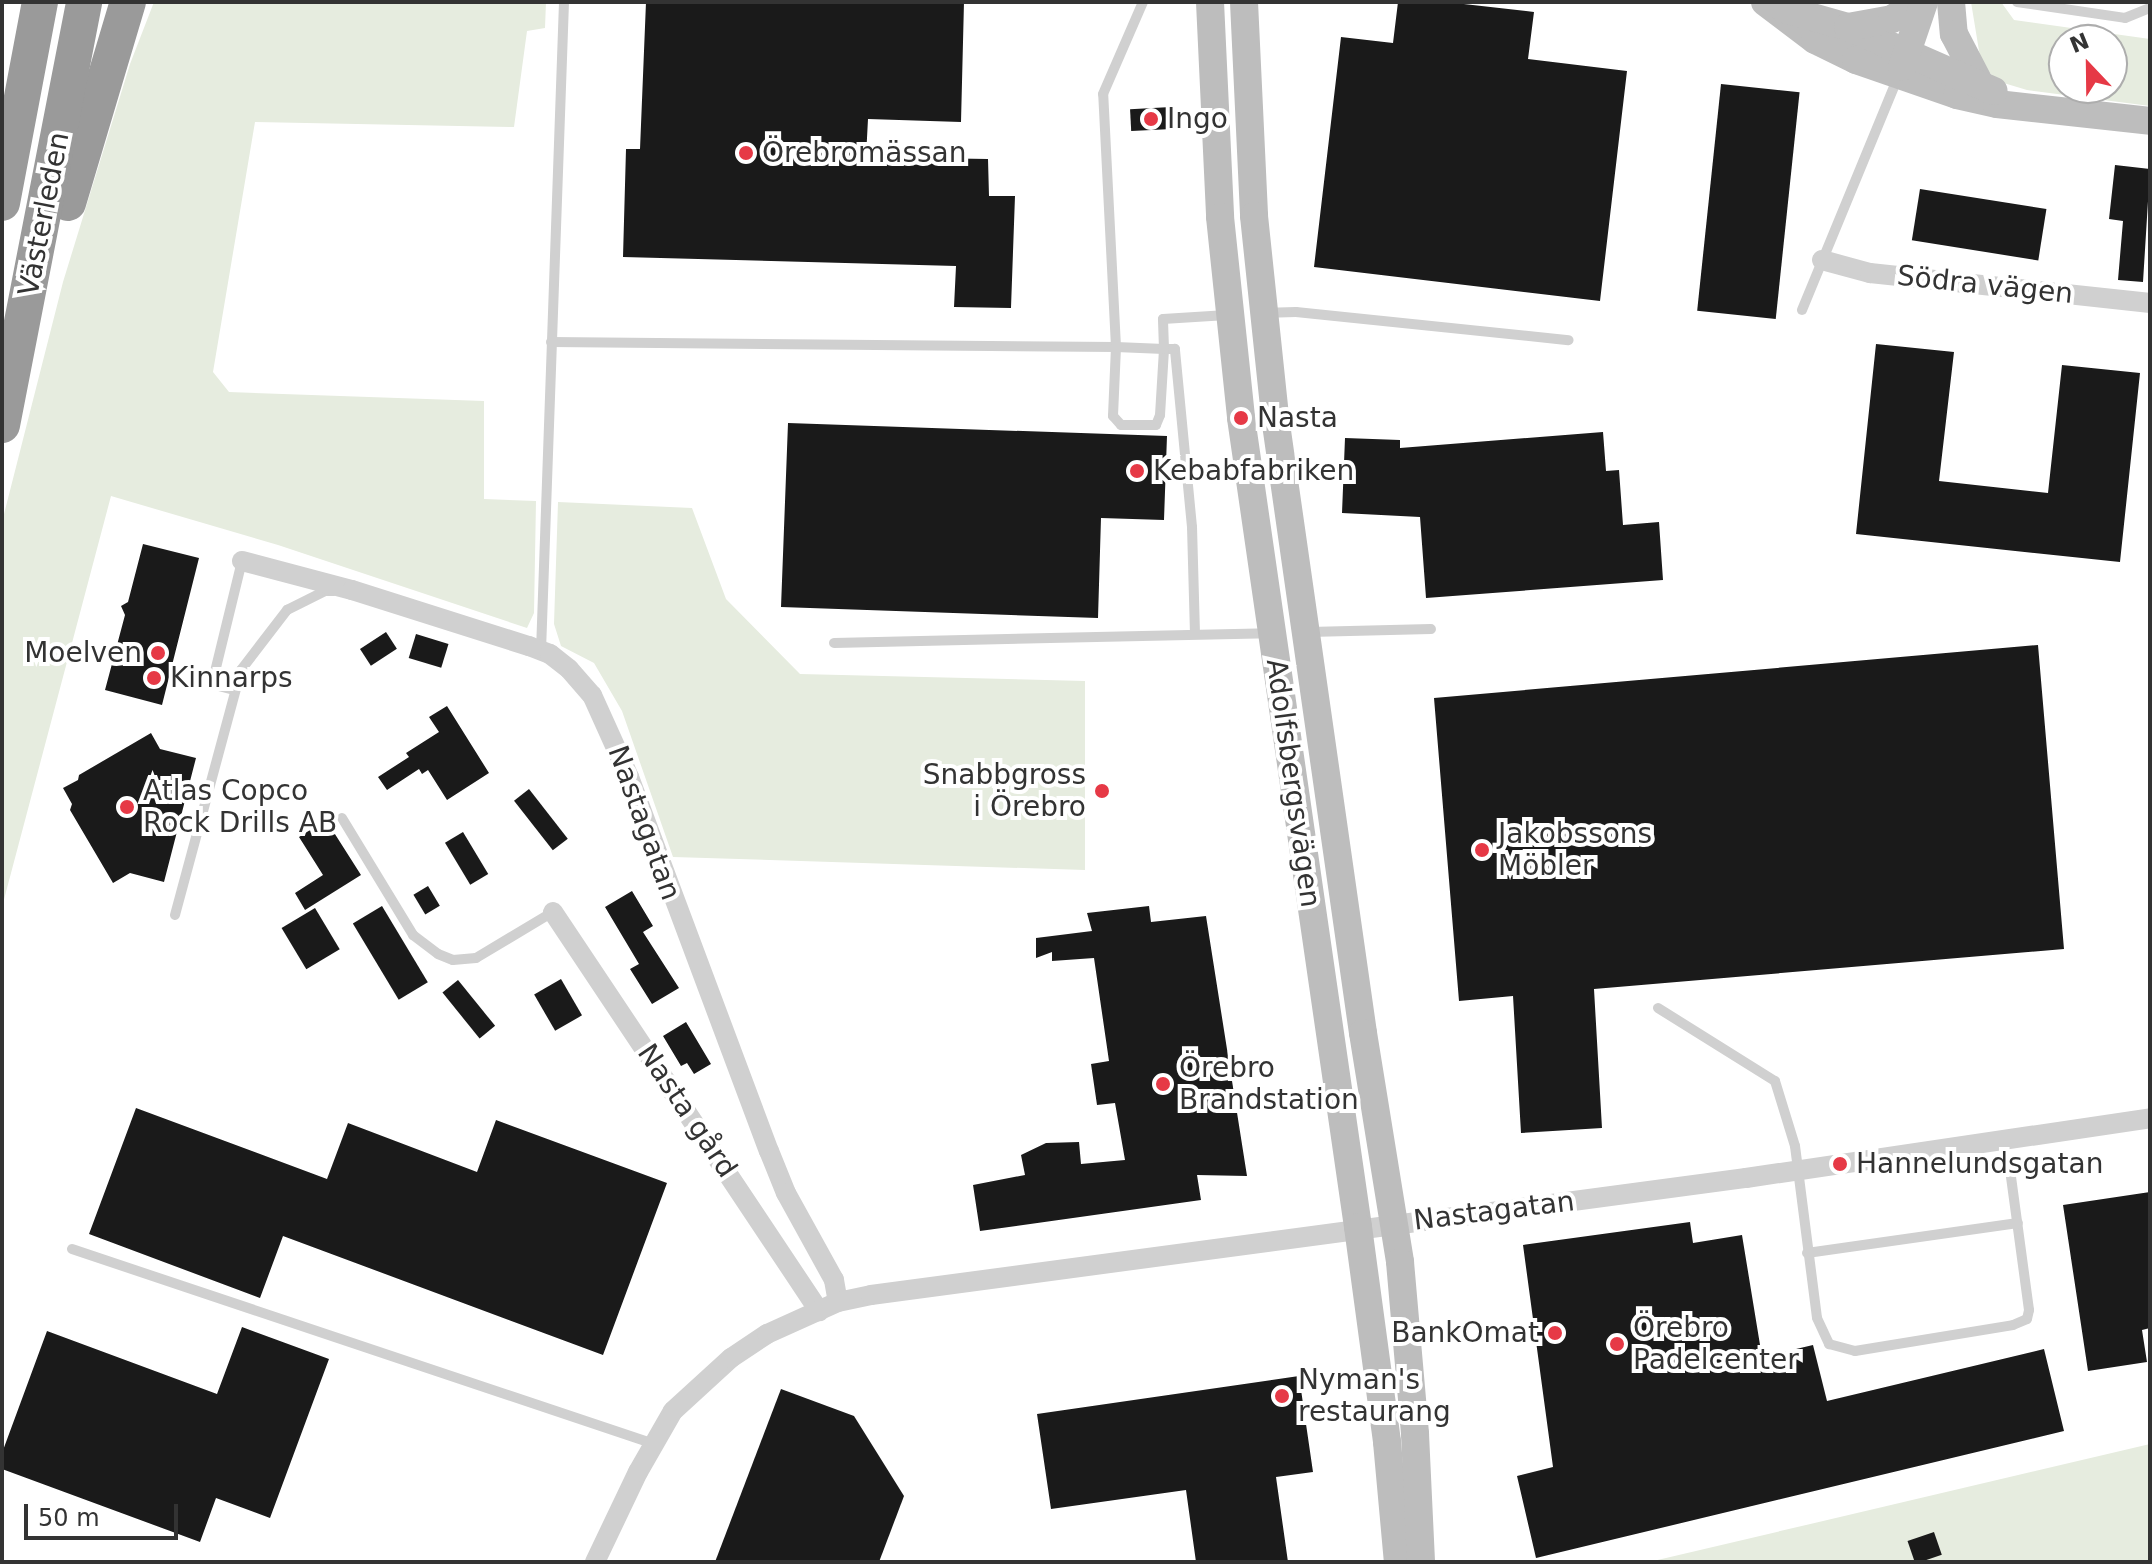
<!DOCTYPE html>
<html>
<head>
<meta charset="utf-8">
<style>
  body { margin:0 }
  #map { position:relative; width:2152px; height:1564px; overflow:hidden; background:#fff; font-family:"DejaVu Sans",sans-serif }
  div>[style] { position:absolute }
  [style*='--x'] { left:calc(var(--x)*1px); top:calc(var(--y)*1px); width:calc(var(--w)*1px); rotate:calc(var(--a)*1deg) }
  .green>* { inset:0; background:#e6ecdf }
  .building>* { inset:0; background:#1a1a1a; transform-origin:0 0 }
  .lane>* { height:10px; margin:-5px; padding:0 5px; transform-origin:5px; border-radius:5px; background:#d0d0d0 }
  .street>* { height:20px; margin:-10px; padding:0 10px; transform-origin:10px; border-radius:10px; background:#d0d0d0 }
  .secondary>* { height:28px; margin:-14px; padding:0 14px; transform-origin:14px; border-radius:14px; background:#bdbdbd }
  .highway>* { height:36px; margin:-18px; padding:0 18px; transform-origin:18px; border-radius:18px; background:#9a9a9a }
  .dots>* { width:22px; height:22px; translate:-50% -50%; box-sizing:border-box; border:4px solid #fff; border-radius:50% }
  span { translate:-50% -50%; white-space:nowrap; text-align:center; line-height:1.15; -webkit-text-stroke:8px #fff; paint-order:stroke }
  .poi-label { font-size:28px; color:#333 }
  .left { translate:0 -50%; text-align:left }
  .right { translate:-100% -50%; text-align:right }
  .street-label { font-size:28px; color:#333 }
  .frame { position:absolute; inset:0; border:4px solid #333; pointer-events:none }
  .north { position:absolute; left:2048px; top:24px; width:80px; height:80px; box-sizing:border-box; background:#fff; border:2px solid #adadad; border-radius:50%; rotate:338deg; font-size:22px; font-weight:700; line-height:32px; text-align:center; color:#333 }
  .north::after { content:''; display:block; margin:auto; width:28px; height:36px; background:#e63946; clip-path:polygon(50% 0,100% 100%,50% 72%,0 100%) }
  .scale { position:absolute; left:24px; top:1504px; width:154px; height:36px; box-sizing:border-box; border:4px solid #333; border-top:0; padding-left:10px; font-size:24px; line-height:28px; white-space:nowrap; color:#333; -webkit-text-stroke:6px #fff; paint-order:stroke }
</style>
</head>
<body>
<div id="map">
  <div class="green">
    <i style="clip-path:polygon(154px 2px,546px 2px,545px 28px,527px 31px,514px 127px,255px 122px,213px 372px,229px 392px,484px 401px,484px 499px,536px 501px,534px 613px,527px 628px,278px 545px,111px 496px,2px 907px,2px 522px,63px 282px,130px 64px)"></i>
    <i style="clip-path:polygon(evenodd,1971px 2px,2001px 2px,2014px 20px,2150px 39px,2150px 106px,2027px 90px,1997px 81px,1981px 63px,1971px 2px,2064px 40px,2112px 40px,2112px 88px,2064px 88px,2064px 40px)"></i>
    <i style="clip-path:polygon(558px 502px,692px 508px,726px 599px,800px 674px,1085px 681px,1085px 870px,673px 857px,622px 711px,594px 663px,561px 646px,554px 624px)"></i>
    <i style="clip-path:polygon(2150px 1444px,2150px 1562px,1649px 1562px)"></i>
  </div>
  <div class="building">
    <i style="clip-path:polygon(646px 2px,964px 2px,961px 122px,868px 119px,866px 157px,988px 159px,989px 196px,1015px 196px,1011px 308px,954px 307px,956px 266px,623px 257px,626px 149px,640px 149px)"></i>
    <i style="clip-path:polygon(1398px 2px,1446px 2px,1534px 12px,1528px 59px,1627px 71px,1600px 301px,1314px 267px,1341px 37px,1393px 43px)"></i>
    <i style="left:1721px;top:84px;width:79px;height:228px;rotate:6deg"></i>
    <i style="left:1171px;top:107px;width:22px;height:41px;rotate:87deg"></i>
    <i style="clip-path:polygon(2115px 165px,2150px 169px,2143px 282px,2118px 280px,2123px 221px,2109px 219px)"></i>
    <i style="left:1920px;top:189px;width:128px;height:52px;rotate:9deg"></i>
    <i style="clip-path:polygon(1876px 344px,1954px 352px,1939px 481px,2048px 493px,2062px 365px,2140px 373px,2120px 562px,1856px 534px)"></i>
    <i style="clip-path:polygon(788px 423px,1167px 436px,1164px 520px,1101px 518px,1098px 618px,781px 607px)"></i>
    <i style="clip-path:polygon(1603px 432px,1606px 471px,1619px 470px,1623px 525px,1659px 522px,1663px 580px,1426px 598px,1420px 517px,1342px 513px,1345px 438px,1400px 440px,1400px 448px)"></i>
    <i style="clip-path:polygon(143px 544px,199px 558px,162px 705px,105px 690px,125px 615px,121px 606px,128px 602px)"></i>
    <i style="left:386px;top:632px;width:20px;height:31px;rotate:57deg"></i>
    <i style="left:416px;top:634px;width:34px;height:25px;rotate:17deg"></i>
    <i style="clip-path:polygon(2038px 645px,2064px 949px,1594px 989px,1602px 1128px,1521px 1133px,1513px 996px,1459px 1001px,1434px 698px)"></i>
    <i style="clip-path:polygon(447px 706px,489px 773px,447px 800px,428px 770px,422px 774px,419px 769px,387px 790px,378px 777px,409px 757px,406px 753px,439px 732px,429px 717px)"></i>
    <i style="clip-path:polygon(151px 733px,160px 749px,196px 758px,164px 882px,130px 873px,113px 883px,70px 810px,72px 804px,63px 788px,78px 780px,79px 775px)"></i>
    <i style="left:529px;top:789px;width:63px;height:19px;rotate:52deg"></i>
    <i style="clip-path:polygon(326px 820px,361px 875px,305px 910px,295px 893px,323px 875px,299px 837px)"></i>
    <i style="left:463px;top:832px;width:49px;height:21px;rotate:59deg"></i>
    <i style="left:428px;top:886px;width:23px;height:17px;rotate:59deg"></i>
    <i style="clip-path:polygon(632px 891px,653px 926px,643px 932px,679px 988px,652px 1004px,630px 969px,639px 964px,605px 907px)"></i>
    <i style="left:382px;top:906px;width:89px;height:34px;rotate:59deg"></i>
    <i style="clip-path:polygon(1149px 906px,1151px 922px,1206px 916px,1247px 1176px,1197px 1175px,1201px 1200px,980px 1231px,973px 1185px,1025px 1175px,1021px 1155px,1046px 1143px,1079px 1142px,1081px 1164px,1125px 1160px,1115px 1103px,1097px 1105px,1091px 1064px,1109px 1061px,1094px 958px,1052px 961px,1052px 952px,1036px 958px,1036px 938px,1092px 931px,1087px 913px)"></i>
    <i style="left:315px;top:908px;width:48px;height:39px;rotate:59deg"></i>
    <i style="left:561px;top:979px;width:42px;height:31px;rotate:60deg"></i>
    <i style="left:458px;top:980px;width:59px;height:20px;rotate:51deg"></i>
    <i style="clip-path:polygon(686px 1022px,711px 1064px,694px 1074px,687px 1063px,681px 1066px,663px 1036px)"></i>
    <i style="clip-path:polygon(136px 1108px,327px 1179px,348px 1123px,477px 1172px,496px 1120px,667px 1183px,603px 1355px,283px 1236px,260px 1298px,89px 1234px)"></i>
    <i style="clip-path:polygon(2150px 1192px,2150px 1328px,2142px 1330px,2147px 1362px,2088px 1371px,2063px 1205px)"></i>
    <i style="clip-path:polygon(1690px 1222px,1693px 1243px,1742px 1235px,1762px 1357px,1813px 1345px,1827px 1401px,2044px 1349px,2064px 1431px,1536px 1558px,1517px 1476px,1553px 1467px,1523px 1245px)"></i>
    <i style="clip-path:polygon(242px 1327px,329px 1359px,270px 1518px,216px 1498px,200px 1542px,2px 1469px,2px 1453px,47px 1331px,217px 1394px)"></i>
    <i style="clip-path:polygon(1299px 1376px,1313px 1472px,1276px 1477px,1288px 1562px,1196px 1562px,1186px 1490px,1051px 1509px,1037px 1414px)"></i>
    <i style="clip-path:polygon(781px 1389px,854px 1416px,904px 1496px,879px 1562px,715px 1562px)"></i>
    <i style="left:1934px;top:1532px;width:24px;height:28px;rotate:71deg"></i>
  </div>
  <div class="lane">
    <i style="--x:2017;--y:2;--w:109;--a:8.4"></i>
    <i style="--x:2125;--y:18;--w:27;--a:-22"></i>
    <i style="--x:1802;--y:310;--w:252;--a:-67.6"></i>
    <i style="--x:1265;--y:313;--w:31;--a:-2"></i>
    <i style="--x:1296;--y:312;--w:274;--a:5.9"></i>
    <i style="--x:551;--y:342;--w:565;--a:0.51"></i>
    <i style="--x:1116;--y:347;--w:253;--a:-92.9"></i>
    <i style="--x:1103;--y:94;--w:100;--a:-66.5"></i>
    <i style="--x:1309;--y:632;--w:122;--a:-1.4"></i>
    <i style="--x:1195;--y:634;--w:107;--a:-91.6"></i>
    <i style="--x:1192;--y:527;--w:179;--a:-95.5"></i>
    <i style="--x:1175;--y:349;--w:11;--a:180"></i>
    <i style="--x:1164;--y:349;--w:48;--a:-177.6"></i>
    <i style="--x:1116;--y:347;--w:69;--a:92.5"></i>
    <i style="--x:1113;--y:416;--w:12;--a:48"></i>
    <i style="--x:1121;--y:425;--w:35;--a:0"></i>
    <i style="--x:1156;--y:425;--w:11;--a:-68"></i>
    <i style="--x:1160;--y:415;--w:66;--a:-86.5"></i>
    <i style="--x:1164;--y:349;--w:30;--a:-92"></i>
    <i style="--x:1163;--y:319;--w:64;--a:-3.6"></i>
    <i style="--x:834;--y:643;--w:435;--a:-1.3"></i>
    <i style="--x:541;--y:651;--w:649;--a:-87.97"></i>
    <i style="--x:234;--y:690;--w:23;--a:-165"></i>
    <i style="--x:212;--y:684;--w:127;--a:-76.3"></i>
    <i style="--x:342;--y:818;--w:137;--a:58.7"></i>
    <i style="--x:413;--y:935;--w:31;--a:37"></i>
    <i style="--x:438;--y:954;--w:16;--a:22"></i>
    <i style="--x:453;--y:960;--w:23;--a:-5"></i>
    <i style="--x:476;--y:958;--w:90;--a:-30.9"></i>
    <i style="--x:175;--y:915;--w:254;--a:-74.9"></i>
    <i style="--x:241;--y:670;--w:76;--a:-52.5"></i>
    <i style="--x:287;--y:610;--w:42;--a:-26.6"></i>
    <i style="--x:325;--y:591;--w:9;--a:0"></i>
    <i style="--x:1658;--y:1008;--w:138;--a:32"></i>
    <i style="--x:1775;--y:1081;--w:68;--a:72.9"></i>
    <i style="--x:1795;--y:1146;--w:173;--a:82.7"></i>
    <i style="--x:1817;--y:1318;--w:29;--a:65"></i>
    <i style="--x:1829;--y:1344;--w:27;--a:15"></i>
    <i style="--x:1855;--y:1351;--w:160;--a:-9.3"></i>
    <i style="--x:2013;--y:1325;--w:15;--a:-23"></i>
    <i style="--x:2027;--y:1319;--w:9;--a:-77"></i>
    <i style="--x:2029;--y:1310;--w:135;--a:-97.7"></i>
    <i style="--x:72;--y:1249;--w:614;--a:18.52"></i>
    <i style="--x:1807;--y:1253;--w:213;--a:-8.1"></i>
  </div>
  <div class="street">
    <i style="--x:1822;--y:260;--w:50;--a:15.2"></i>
    <i style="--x:1870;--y:273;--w:282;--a:6.1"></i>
    <i style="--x:242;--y:561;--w:114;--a:14.8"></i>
    <i style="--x:352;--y:590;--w:186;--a:17.6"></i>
    <i style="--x:529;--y:646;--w:22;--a:21"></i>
    <i style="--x:550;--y:654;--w:24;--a:38"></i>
    <i style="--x:569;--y:669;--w:35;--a:49"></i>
    <i style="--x:592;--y:695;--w:90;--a:65.7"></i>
    <i style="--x:629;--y:777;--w:399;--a:69.5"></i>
    <i style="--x:769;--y:1151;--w:45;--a:68"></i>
    <i style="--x:786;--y:1193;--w:99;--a:61.1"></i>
    <i style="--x:834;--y:1280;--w:22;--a:80"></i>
    <i style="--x:553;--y:912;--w:480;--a:56.3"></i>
    <i style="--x:595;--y:1562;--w:100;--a:-64.5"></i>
    <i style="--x:638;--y:1472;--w:70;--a:-60.2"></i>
    <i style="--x:673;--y:1411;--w:79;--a:-42.4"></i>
    <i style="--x:731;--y:1358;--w:43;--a:-33.7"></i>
    <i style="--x:767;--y:1334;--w:78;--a:-24.3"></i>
    <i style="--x:838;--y:1302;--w:34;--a:-12"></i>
    <i style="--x:871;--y:1295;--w:883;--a:-7.62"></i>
    <i style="--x:1746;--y:1178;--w:408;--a:-8.4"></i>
  </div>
  <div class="secondary">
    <i style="--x:1210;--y:2;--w:215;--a:87.3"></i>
    <i style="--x:1220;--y:217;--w:202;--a:84"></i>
    <i style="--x:1241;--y:418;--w:817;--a:81.77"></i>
    <i style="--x:1358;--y:1227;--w:217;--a:82.3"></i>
    <i style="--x:1387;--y:1442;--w:121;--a:84.8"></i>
    <i style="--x:1244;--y:2;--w:214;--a:87.3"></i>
    <i style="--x:1254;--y:216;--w:209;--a:84"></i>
    <i style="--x:1276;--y:424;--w:615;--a:81.87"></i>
    <i style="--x:1363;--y:1033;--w:232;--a:80.8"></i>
    <i style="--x:1400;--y:1262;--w:173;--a:85"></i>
    <i style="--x:1415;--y:1434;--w:128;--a:87.3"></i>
    <i style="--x:1765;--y:2;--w:63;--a:37.2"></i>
    <i style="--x:1815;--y:40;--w:46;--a:26"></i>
    <i style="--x:1856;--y:60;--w:107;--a:19.1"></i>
    <i style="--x:1957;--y:95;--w:41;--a:12.7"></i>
    <i style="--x:1997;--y:104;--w:154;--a:6.3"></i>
    <i style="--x:1951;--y:2;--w:32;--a:85"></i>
    <i style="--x:1954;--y:34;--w:56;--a:62.5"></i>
    <i style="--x:1784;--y:9;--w:66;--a:15.7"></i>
    <i style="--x:1848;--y:27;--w:159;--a:23.7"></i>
    <i style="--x:1848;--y:27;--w:45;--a:-10.3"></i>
    <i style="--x:1892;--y:19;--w:30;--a:-34"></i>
    <i style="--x:1902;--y:67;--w:69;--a:-71.3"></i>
  </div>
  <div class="highway">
    <i style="--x:2;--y:203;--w:205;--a:-79.3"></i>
    <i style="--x:68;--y:203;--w:210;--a:-73.4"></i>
    <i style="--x:2;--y:425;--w:431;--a:-79"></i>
  </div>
  <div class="dots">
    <i style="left:1151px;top:119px;background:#e63946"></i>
    <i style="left:746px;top:153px;background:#e63946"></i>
    <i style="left:1241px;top:418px;background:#e63946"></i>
    <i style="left:1137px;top:471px;background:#e63946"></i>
    <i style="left:158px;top:653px;background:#e63946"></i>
    <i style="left:154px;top:678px;background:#e63946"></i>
    <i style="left:1102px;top:791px;background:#e63946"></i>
    <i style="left:127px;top:807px;background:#e63946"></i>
    <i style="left:1482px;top:850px;background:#e63946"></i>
    <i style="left:1163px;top:1084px;background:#e63946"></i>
    <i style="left:1840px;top:1164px;background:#e63946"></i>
    <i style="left:1555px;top:1333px;background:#e63946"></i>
    <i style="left:1617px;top:1344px;background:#e63946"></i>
    <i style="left:1282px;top:1396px;background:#e63946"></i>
  </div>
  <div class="poi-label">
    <span class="left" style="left:1167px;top:119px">Ingo</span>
    <span class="left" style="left:762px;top:153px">Örebromässan</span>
    <span class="left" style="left:1257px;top:418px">Nasta</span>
    <span class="left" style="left:1153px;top:471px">Kebabfabriken</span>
    <span class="right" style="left:142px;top:653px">Moelven</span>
    <span class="left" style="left:170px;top:678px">Kinnarps</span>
    <span class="right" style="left:1086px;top:791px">Snabbgross<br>i Örebro</span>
    <span class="left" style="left:143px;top:807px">Atlas Copco<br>Rock Drills AB</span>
    <span class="left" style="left:1498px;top:850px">Jakobssons<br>Möbler</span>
    <span class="left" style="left:1179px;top:1084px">Örebro<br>Brandstation</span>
    <span class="left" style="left:1856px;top:1164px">Hannelundsgatan</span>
    <span class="left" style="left:1633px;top:1344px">Örebro<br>Padelcenter</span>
    <span class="right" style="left:1539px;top:1333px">BankOmat</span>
    <span class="left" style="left:1298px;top:1396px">Nyman's<br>restaurang</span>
  </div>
  <div class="street-label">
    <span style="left:44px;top:214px;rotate:-79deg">Västerleden</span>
    <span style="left:1985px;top:285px;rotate:6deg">Södra vägen</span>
    <span style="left:1293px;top:783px;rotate:82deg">Adolfsbergsvägen</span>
    <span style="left:644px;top:823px;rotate:70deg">Nastagatan</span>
    <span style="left:687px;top:1111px;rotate:56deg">Nasta gård</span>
    <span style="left:1494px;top:1211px;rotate:-7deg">Nastagatan</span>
  </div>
  <div class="frame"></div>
  <div class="north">N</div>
  <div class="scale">50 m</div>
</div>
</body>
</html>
